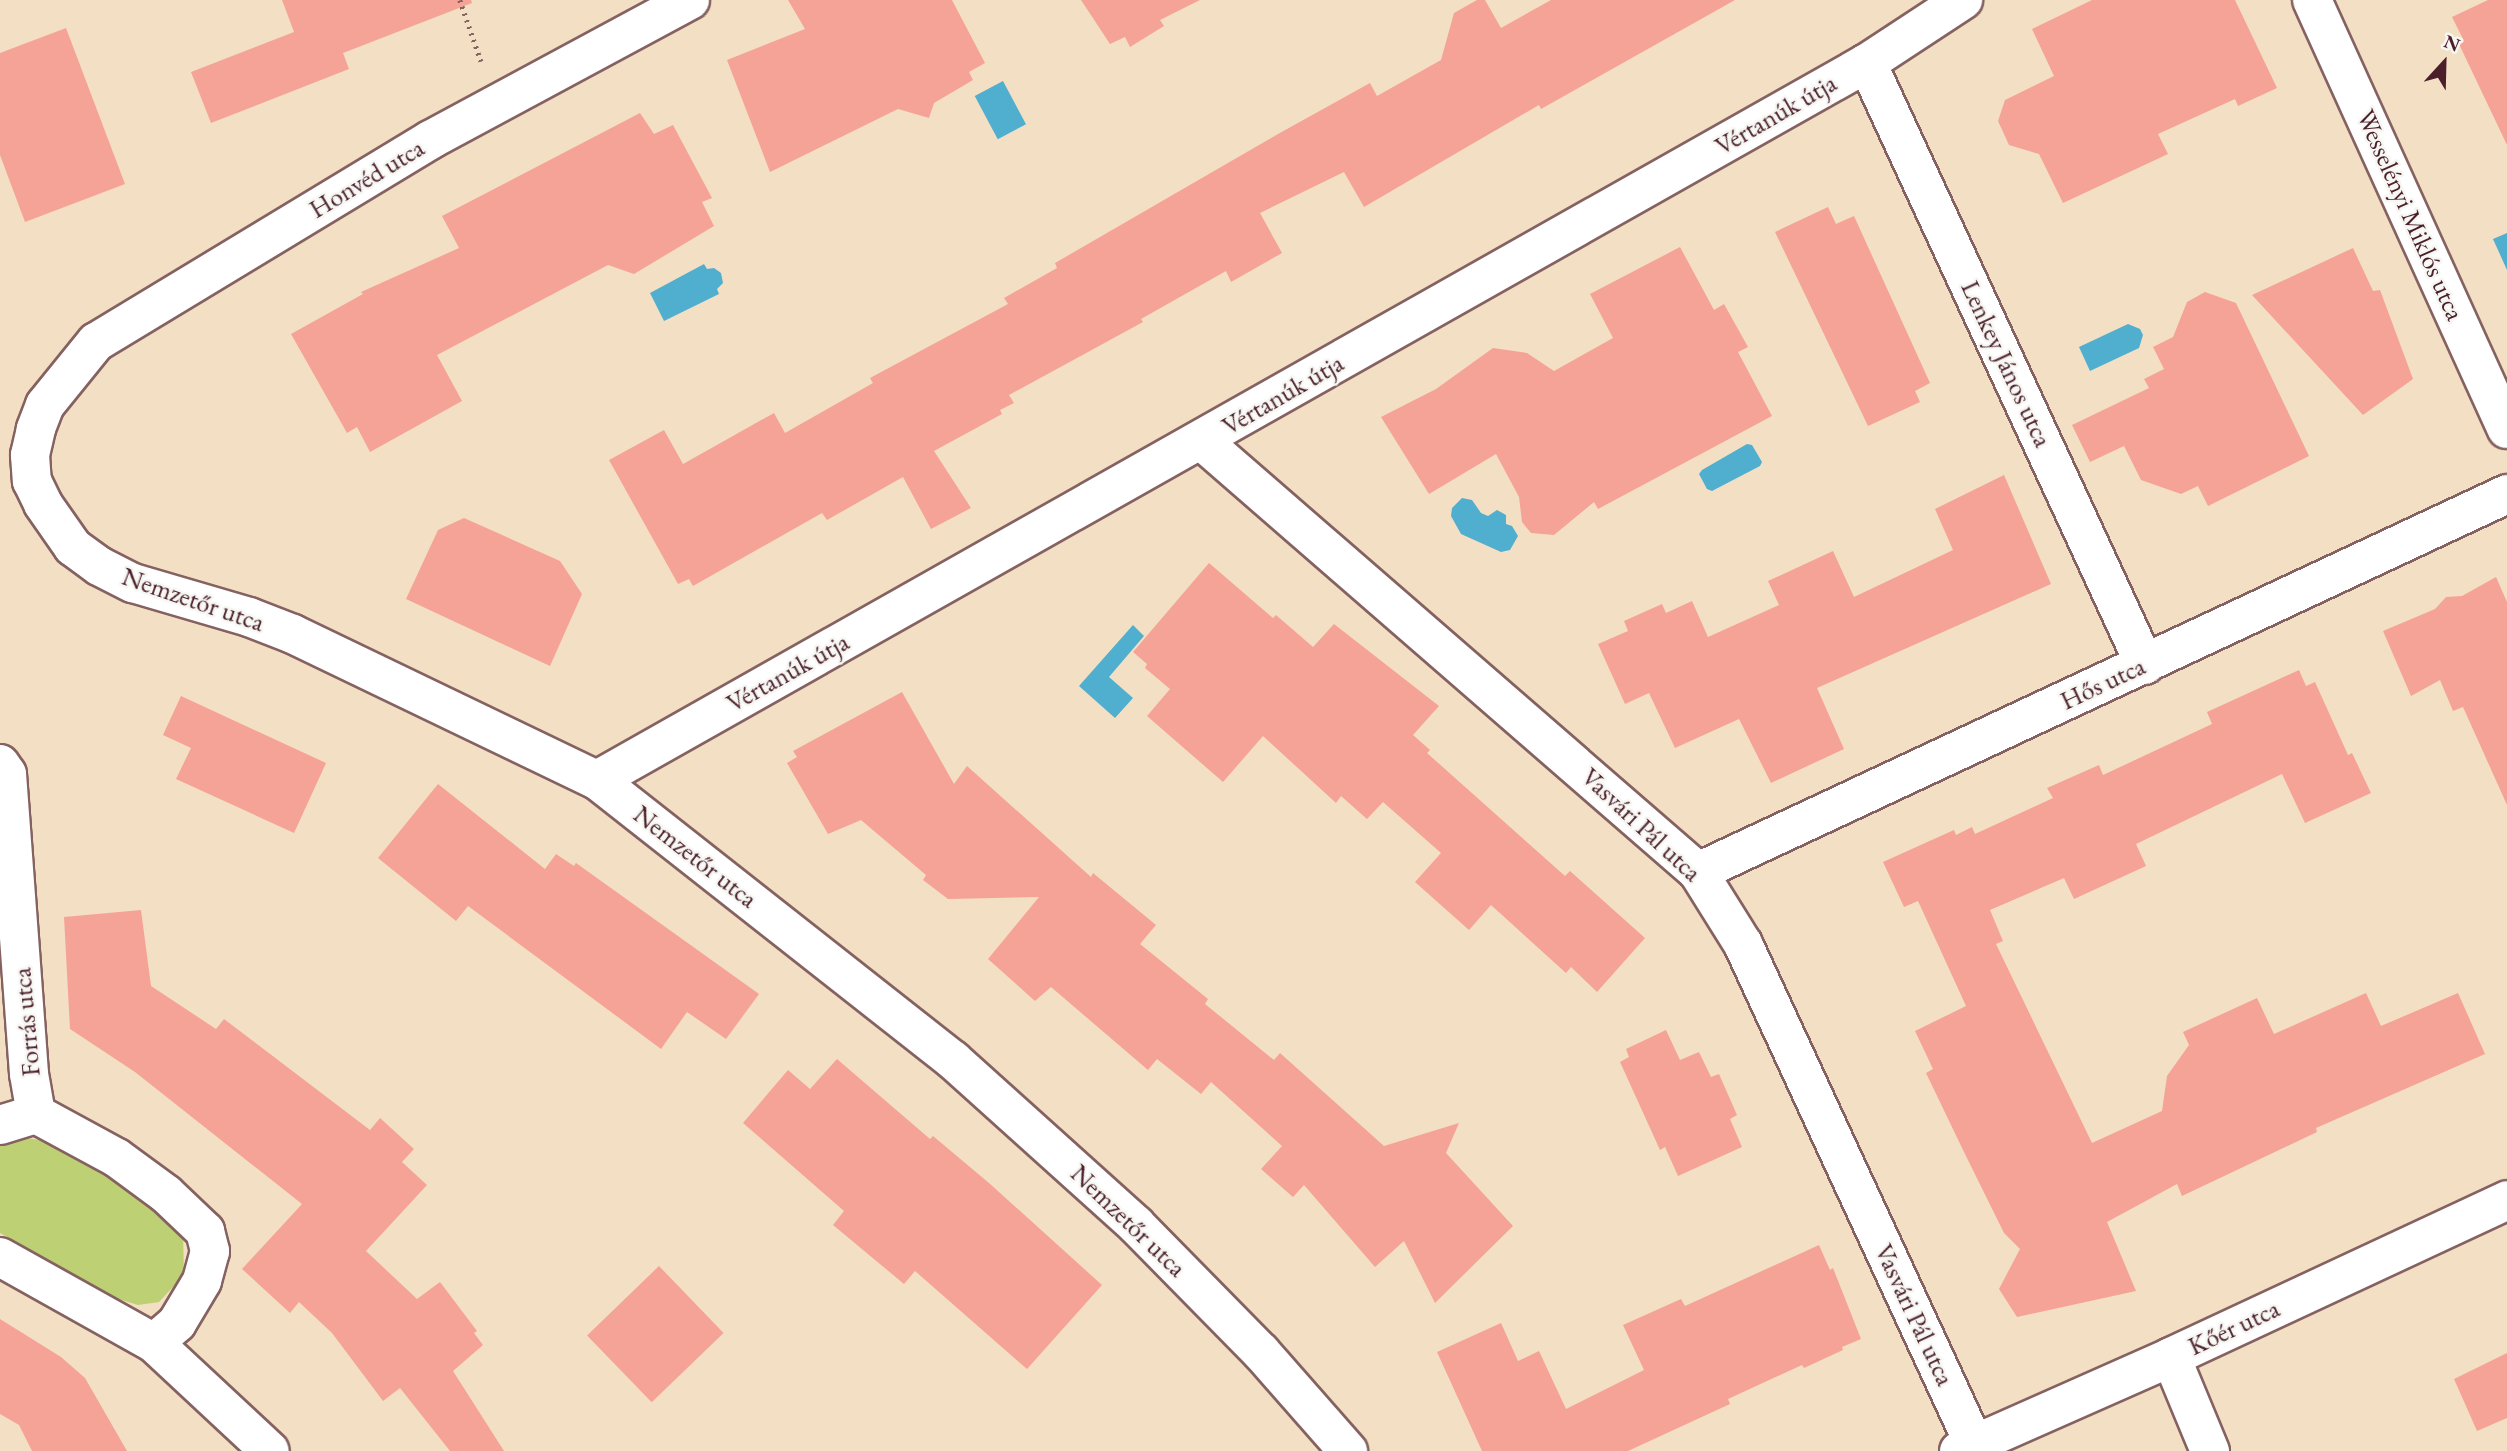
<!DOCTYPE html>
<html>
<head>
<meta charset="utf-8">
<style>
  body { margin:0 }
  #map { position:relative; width:2507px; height:1451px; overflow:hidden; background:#f3dfc4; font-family:"EB Garamond",serif }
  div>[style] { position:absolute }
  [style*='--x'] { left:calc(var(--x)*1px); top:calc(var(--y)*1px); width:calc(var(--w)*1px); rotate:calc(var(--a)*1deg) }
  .green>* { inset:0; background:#bdd073 }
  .water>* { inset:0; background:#50aecf; transform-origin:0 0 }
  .building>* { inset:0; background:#f5a397; transform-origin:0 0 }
  .path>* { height:4.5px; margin-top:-2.25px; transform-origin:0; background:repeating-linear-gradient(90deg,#856261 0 2px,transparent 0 7px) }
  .roads { filter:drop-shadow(2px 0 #856261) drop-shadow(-2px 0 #856261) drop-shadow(0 2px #856261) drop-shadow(0 -2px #856261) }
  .street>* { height:38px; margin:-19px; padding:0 19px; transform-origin:19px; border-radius:19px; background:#fff }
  span { translate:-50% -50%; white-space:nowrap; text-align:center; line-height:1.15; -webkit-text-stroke:5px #f6f6f2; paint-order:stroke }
  .street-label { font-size:26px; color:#4a1f2b }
  .north { position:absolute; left:2409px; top:28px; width:70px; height:70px; -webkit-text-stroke:5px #f6f6f2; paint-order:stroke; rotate:22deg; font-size:19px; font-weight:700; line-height:28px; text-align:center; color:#4a1f2b }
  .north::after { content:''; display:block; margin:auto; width:24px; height:32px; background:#4a1f2b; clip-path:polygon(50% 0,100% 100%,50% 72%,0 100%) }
</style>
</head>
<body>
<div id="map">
  <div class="green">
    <i style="clip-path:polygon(28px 1138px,70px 1146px,183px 1230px,184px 1275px,159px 1302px,138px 1305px,112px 1297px,0 1233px,0 1144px)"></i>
  </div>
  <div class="water">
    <i style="left:1003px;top:81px;width:49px;height:32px;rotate:62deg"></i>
    <i style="clip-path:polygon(2507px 233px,2507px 270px,2493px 239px)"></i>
    <i style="clip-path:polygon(704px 264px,707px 269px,714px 268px,721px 273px,723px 283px,717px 289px,719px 294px,664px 321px,650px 293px)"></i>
    <i style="clip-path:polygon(2128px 324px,2140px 329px,2143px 335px,2139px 348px,2090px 371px,2079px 347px)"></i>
    <i style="clip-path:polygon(1747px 444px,1752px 445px,1762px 462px,1760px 466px,1712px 491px,1707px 489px,1699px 474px,1702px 470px)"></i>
    <i style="clip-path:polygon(1462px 498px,1472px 500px,1481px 513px,1488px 516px,1497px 510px,1506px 515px,1506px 524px,1512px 526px,1518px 536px,1510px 550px,1501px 552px,1461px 534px,1451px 516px,1452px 508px)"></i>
    <i style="clip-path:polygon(1133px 625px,1144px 636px,1109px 677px,1133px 698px,1115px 718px,1079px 686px)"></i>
  </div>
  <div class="building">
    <i style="clip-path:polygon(282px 0,471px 0,472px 3px,343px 53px,349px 69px,211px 123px,191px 72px,294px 32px)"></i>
    <i style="clip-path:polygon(788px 0,952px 0,985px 63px,969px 72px,973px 80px,934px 103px,929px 118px,898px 109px,770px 172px,727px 60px,805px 29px)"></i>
    <i style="clip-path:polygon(1081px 0,1200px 0,1160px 20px,1164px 26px,1130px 47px,1125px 37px,1110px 44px)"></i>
    <i style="clip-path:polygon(1477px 0,1485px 0,1501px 28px,1551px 0,1735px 0,1541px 109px,1539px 105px,1364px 207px,1344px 172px,1260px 213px,1282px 253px,1231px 282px,1226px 271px,1141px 319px,1143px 322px,1009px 395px,1014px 403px,1000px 410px,1002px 414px,934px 451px,971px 508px,931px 529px,903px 477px,827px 520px,822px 513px,693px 586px,689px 579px,678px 584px,609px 460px,664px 430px,683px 464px,774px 413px,785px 433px,873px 383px,870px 378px,1008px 304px,1004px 298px,1057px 268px,1055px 263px,1278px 134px,1370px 83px,1377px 96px,1441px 60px,1454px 13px)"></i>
    <i style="clip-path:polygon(2092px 0,2235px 0,2277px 88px,2238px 106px,2235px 99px,2158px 134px,2168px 154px,2063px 203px,2039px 154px,2009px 145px,1998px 121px,2005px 100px,2054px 76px,2032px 29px)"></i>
    <i style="clip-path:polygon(2488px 0,2507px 0,2507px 145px,2458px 42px,2463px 39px,2452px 17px)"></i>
    <i style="clip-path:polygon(66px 28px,125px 184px,25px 222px,0 155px,0 53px)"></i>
    <i style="clip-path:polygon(640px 113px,654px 134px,673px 125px,712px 198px,702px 202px,714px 226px,634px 274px,608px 265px,437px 355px,462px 401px,370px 452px,357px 427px,347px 433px,291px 334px,363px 294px,361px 292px,459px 248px,442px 216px)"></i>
    <i style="clip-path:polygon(1828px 207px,1836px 224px,1854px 216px,1930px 383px,1915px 391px,1920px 402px,1868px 426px,1775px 232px)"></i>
    <i style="clip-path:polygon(1680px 247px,1714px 310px,1724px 304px,1748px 347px,1738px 352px,1772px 416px,1598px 509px,1594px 502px,1554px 535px,1531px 533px,1522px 522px,1519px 497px,1496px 454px,1429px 494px,1381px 417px,1436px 389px,1493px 348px,1527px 353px,1554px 371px,1613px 338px,1590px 294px)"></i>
    <i style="clip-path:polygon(2353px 248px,2373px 291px,2380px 290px,2413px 379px,2363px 415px,2252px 295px)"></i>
    <i style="clip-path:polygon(2205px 292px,2236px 303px,2309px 456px,2208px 506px,2198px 486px,2181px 494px,2141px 480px,2124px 446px,2090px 462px,2072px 425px,2149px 388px,2144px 379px,2164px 369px,2153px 347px,2173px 337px,2187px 302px)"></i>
    <i style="clip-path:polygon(2004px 475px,2051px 584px,1817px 688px,1844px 749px,1771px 783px,1739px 719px,1675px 748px,1649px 693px,1625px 704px,1598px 644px,1628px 631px,1624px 621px,1662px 604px,1666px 613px,1692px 601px,1708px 637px,1779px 605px,1768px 581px,1833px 551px,1854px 597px,1953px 550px,1935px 509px)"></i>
    <i style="clip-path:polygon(464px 518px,560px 561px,582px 594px,550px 666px,406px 599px,438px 530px)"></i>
    <i style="clip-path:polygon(1209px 563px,1273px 618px,1276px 615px,1313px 647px,1334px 624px,1439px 706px,1413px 735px,1430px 750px,1427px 753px,1565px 876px,1570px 871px,1645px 938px,1597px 992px,1571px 967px,1566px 973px,1491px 905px,1469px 930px,1415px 882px,1441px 853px,1383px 802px,1367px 819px,1341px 796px,1336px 803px,1263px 736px,1223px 782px,1147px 716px,1170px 689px,1145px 668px,1147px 664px,1133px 652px)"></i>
    <i style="clip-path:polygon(2496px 577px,2507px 602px,2507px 805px,2463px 707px,2453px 711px,2440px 680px,2411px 696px,2383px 631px,2435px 609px,2446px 597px,2462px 596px)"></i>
    <i style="clip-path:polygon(2299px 670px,2306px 686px,2315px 682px,2348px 755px,2352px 753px,2371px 793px,2305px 823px,2282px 774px,2136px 844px,2146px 866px,2074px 899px,2064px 878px,1990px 910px,2003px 941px,1996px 944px,2092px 1143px,2162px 1111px,2167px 1076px,2189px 1045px,2183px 1032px,2257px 998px,2274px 1034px,2366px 993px,2381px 1026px,2458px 993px,2485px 1054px,2316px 1128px,2317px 1132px,2182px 1196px,2177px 1184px,2107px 1222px,2136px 1291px,2017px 1317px,1999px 1289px,2020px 1249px,2004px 1233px,1963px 1150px,1926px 1073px,1933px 1069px,1915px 1031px,1966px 1006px,1918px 901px,1904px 907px,1883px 862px,1954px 830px,1956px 835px,1972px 827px,1975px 834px,2053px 798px,2047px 788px,2099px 765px,2103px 775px,2212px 724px,2207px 712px)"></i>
    <i style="clip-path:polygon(902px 692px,954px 784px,967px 766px,1091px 877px,1093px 873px,1156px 925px,1140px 944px,1208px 999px,1205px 1004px,1274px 1060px,1280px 1053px,1384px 1146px,1459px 1123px,1446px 1153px,1513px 1226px,1435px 1303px,1404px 1241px,1375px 1267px,1304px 1185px,1293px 1197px,1261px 1169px,1282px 1146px,1211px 1082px,1201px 1094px,1157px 1059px,1148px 1070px,1051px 987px,1035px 1001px,988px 959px,1039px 897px,948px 899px,923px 880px,926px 875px,861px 820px,828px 834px,787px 763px,797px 757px,793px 751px)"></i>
    <i style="clip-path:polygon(181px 696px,326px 763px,294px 833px,176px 779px,191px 748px,163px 735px)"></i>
    <i style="clip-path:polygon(438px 784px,545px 869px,556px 854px,574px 866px,576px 863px,759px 994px,726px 1039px,687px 1012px,661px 1049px,468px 906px,456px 921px,378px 858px)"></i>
    <i style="clip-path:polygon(141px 910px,151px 986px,216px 1029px,224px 1019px,370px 1130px,380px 1118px,414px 1149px,402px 1162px,427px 1185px,366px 1251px,417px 1299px,440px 1282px,477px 1331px,474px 1333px,483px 1345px,453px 1371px,504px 1451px,450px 1451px,400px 1388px,383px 1401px,332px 1333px,299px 1302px,290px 1313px,242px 1269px,302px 1204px,135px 1072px,70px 1029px,64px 917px)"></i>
    <i style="clip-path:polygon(1666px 1030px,1680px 1060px,1699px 1052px,1711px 1077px,1719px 1074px,1737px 1115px,1730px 1119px,1742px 1147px,1678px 1176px,1665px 1147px,1660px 1150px,1620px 1062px,1629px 1057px,1626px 1049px)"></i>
    <i style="clip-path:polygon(837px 1059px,930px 1139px,933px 1136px,989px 1183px,1102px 1285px,1027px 1369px,915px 1271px,904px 1284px,833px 1225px,844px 1211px,743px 1123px,788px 1070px,810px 1089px)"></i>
    <i style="clip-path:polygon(1819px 1245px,1830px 1270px,1833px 1268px,1861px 1339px,1842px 1347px,1843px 1350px,1804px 1368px,1802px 1365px,1728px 1399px,1730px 1404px,1628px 1451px,1482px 1451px,1437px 1352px,1501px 1323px,1518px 1361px,1539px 1351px,1566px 1409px,1644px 1370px,1623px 1325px,1681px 1299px,1685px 1306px)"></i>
    <i style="left:659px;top:1266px;width:93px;height:100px;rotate:46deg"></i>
    <i style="clip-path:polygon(0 1319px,61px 1357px,85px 1378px,127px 1451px,32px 1451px,19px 1425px,0 1414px)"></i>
    <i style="clip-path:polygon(2507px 1353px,2507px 1418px,2477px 1431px,2454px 1379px)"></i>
  </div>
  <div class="path">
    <i style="--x:460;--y:0;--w:65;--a:71"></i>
  </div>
  <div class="roads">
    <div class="street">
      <i style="--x:690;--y:0;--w:295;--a:151.7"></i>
      <i style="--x:430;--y:140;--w:390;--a:148.8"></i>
      <i style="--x:96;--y:342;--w:81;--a:129"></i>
      <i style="--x:45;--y:405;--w:26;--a:111"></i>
      <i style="--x:36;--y:429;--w:27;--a:103"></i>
      <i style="--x:30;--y:455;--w:26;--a:86"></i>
      <i style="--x:32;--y:481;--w:25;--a:64"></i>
      <i style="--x:43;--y:504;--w:52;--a:55.1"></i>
      <i style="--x:73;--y:547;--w:32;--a:36"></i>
      <i style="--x:99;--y:566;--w:38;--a:27"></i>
      <i style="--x:133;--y:583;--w:121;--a:16.3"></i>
      <i style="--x:249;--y:617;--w:47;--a:21.1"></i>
      <i style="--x:293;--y:634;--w:337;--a:25.7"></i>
      <i style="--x:597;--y:780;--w:453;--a:38.2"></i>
      <i style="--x:953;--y:1060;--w:246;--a:42"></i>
      <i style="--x:1136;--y:1225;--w:178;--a:45.5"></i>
      <i style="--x:1261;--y:1352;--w:132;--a:48.7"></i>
      <i style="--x:2312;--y:0;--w:471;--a:65.6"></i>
      <i style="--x:1867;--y:63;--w:663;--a:65.21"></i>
      <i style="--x:1202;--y:441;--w:657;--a:40.99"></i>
      <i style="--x:1698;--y:872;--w:85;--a:58"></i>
      <i style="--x:1743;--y:944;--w:551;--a:65.2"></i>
      <i style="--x:0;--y:764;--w:12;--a:55"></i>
      <i style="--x:7;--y:774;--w:301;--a:85.8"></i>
      <i style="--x:29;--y:1074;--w:41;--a:80.1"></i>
      <i style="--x:597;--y:780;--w:1458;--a:-29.45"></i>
      <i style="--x:1867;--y:63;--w:115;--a:-33.3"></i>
      <i style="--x:1698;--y:872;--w:893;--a:-25.04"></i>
      <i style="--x:0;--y:1125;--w:38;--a:-17"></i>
      <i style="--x:36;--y:1114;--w:92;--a:28.5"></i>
      <i style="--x:117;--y:1158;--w:61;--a:36.3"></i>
      <i style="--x:166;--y:1194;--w:54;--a:43.5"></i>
      <i style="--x:205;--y:1231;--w:21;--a:76"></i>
      <i style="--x:210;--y:1251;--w:31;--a:105"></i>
      <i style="--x:202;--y:1281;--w:49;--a:120.8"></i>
      <i style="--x:177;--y:1323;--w:30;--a:139"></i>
      <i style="--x:0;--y:1257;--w:176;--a:29.2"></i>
      <i style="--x:154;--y:1343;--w:158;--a:43"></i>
      <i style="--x:2171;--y:1357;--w:102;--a:67.5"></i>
      <i style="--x:1959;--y:1451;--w:232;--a:-23.9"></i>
      <i style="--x:2171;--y:1357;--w:371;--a:-25"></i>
    </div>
  </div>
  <div class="street-label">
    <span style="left:1776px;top:115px;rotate:-30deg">Vértanúk útja</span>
    <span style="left:367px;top:179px;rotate:-31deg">Honvéd utca</span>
    <span style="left:2410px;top:215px;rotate:66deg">Wesselényi Miklós utca</span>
    <span style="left:2006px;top:364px;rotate:65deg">Lenkey János utca</span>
    <span style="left:1283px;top:395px;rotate:-30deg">Vértanúk útja</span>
    <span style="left:193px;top:600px;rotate:19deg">Nemzetőr utca</span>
    <span style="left:788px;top:673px;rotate:-29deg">Vértanúk útja</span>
    <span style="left:2103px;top:684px;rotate:-25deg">Hős utca</span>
    <span style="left:1641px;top:825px;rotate:43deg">Vasvári Pál utca</span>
    <span style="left:695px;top:857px;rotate:38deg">Nemzetőr utca</span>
    <span style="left:27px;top:1022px;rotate:-95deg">Forrás utca</span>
    <span style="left:1128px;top:1221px;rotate:44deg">Nemzetőr utca</span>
    <span style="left:1914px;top:1315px;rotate:65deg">Vasvári Pál utca</span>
    <span style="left:2234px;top:1328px;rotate:-25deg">Kőér utca</span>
  </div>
  <div class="north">N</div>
</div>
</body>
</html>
